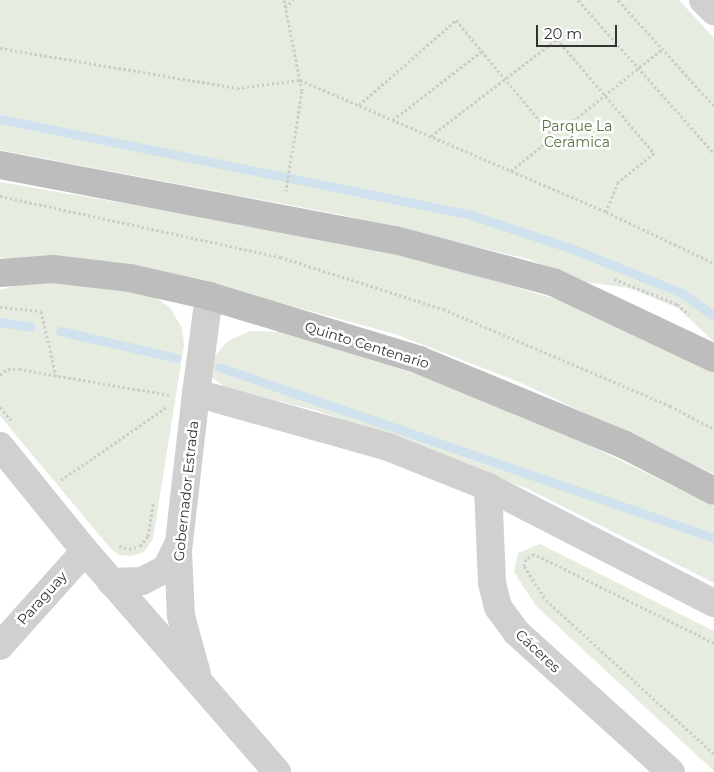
<!DOCTYPE html>
<html>
<head>
<meta charset="utf-8">
<style>
  body { margin:0 }
  #map { position:relative; width:714px; height:772px; overflow:hidden; background:#fff; font-family:Montserrat,sans-serif }
  div>[style] { position:absolute }
  [style*='--x'] { left:calc(var(--x)*1px); top:calc(var(--y)*1px); width:calc(var(--w)*1px); rotate:calc(var(--a)*1deg) }
  .green>* { inset:0; background:#e6ecdf }
  .stream>* { height:9px; margin:-4.5px; padding:0 4.5px; transform-origin:4.5px; border-radius:4.5px; background:#cfe2ee }
  .path>* { height:3px; margin-top:-1.5px; transform-origin:0; background:repeating-linear-gradient(90deg,#cdcdcd 0 2.5px,transparent 0 5px) }
  .minor>* { height:28px; margin:-14px; padding:0 14px; transform-origin:14px; border-radius:14px; background:#d0d0d0 }
  .tertiary>* { height:28px; margin:-14px; padding:0 14px; transform-origin:14px; border-radius:14px; background:#d0d0d0 }
  .secondary>* { height:28px; margin:-14px; padding:0 14px; transform-origin:14px; border-radius:14px; background:#bdbdbd }
  span { translate:-50% -50%; white-space:nowrap; text-align:center; line-height:1.15; -webkit-text-stroke:5px #fff; paint-order:stroke }
  .park-label { font-size:14px; color:#56703f }
  .street-label { font-size:14px; color:#333 }
  .scale { position:absolute; left:536px; top:25px; width:81px; height:22px; box-sizing:border-box; border:2px solid #333; border-top:0; padding-left:6px; font-size:15px; line-height:18px; white-space:nowrap; color:#333; -webkit-text-stroke:4px #fff; paint-order:stroke }
</style>
</head>
<body>
<div id="map">
  <div class="green">
    <i style="clip-path:polygon(0 0,679px 0,714px 38px,714px 342px,678px 308px,629px 288px,586px 282px,528px 259px,342px 215px,0 150px)"></i>
    <i style="clip-path:polygon(0 182px,285px 231px,432px 262px,572px 304px,714px 372px,714px 474px,519px 382px,395px 334px,162px 271px,102px 261px,0 258px)"></i>
    <i style="clip-path:polygon(26px 283px,70px 283px,154px 296px,170px 308px,182px 328px,184px 345px,153px 539px,144px 552px,132px 556px,119px 555px,111px 549px,0 416px,0 290px)"></i>
    <i style="clip-path:polygon(250px 331px,286px 332px,437px 381px,556px 429px,714px 506px,714px 583px,528px 489px,318px 411px,226px 388px,209px 375px,212px 359px,228px 341px)"></i>
    <i style="clip-path:polygon(540px 544px,714px 631px,714px 771px,536px 606px,514px 572px,518px 553px)"></i>
  </div>
  <div class="stream">
    <i style="--x:0;--y:119;--w:481;--a:11.5"></i>
    <i style="--x:471;--y:215;--w:104;--a:18.4"></i>
    <i style="--x:570;--y:248;--w:121;--a:21.9"></i>
    <i style="--x:682;--y:293;--w:39;--a:36"></i>
    <i style="--x:0;--y:322;--w:31;--a:9"></i>
    <i style="--x:60;--y:331;--w:119;--a:13.1"></i>
    <i style="--x:219;--y:367;--w:524;--a:19.06"></i>
  </div>
  <div class="path">
    <i style="--x:284;--y:0;--w:93;--a:78.8"></i>
    <i style="--x:302;--y:91;--w:101;--a:99.1"></i>
    <i style="--x:578;--y:0;--w:205;--a:48.4"></i>
    <i style="--x:618;--y:0;--w:143;--a:47.8"></i>
    <i style="--x:285;--y:7;--w:11;--a:-38"></i>
    <i style="--x:0;--y:48;--w:240;--a:9.6"></i>
    <i style="--x:237;--y:88;--w:64;--a:-7.2"></i>
    <i style="--x:300;--y:80;--w:333;--a:23.3"></i>
    <i style="--x:606;--y:212;--w:119;--a:25.3"></i>
    <i style="--x:359;--y:105;--w:129;--a:-41.2"></i>
    <i style="--x:456;--y:20;--w:152;--a:50.3"></i>
    <i style="--x:393;--y:120;--w:113;--a:-37.8"></i>
    <i style="--x:431;--y:136;--w:159;--a:-37.6"></i>
    <i style="--x:557;--y:39;--w:150;--a:49.6"></i>
    <i style="--x:654;--y:153;--w:46;--a:141.1"></i>
    <i style="--x:618;--y:182;--w:32;--a:112"></i>
    <i style="--x:511;--y:171;--w:194;--a:-38.9"></i>
    <i style="--x:0;--y:196;--w:287;--a:12.3"></i>
    <i style="--x:280;--y:257;--w:171;--a:17.7"></i>
    <i style="--x:443;--y:309;--w:247;--a:23.1"></i>
    <i style="--x:670;--y:406;--w:50;--a:27.6"></i>
    <i style="--x:614;--y:279;--w:68;--a:21.6"></i>
    <i style="--x:677;--y:304;--w:16;--a:40"></i>
    <i style="--x:0;--y:307;--w:41;--a:5.6"></i>
    <i style="--x:41;--y:311;--w:67;--a:77"></i>
    <i style="--x:0;--y:375;--w:10;--a:-37"></i>
    <i style="--x:8;--y:369;--w:11;--a:0"></i>
    <i style="--x:19;--y:369;--w:152;--a:9.8"></i>
    <i style="--x:0;--y:407;--w:17;--a:50"></i>
    <i style="--x:61;--y:480;--w:129;--a:-34.6"></i>
    <i style="--x:119;--y:546;--w:10;--a:17"></i>
    <i style="--x:129;--y:549;--w:11;--a:-15"></i>
    <i style="--x:140;--y:546;--w:13;--a:-51"></i>
    <i style="--x:148;--y:536;--w:33;--a:-81"></i>
    <i style="--x:714;--y:643;--w:201;--a:-153.7"></i>
    <i style="--x:534;--y:554;--w:9;--a:148"></i>
    <i style="--x:526;--y:559;--w:7;--a:106"></i>
    <i style="--x:524;--y:566;--w:40;--a:57.1"></i>
    <i style="--x:546;--y:600;--w:228;--a:42.5"></i>
  </div>
  <div class="minor">
    <i style="--x:703;--y:0;--w:16;--a:45"></i>
    <i style="--x:196;--y:393;--w:159;--a:96.5"></i>
    <i style="--x:178;--y:551;--w:65;--a:87.4"></i>
    <i style="--x:181;--y:616;--w:60;--a:74.6"></i>
    <i style="--x:0;--y:446;--w:135;--a:51"></i>
    <i style="--x:85;--y:551;--w:293;--a:49"></i>
    <i style="--x:488;--y:487;--w:96;--a:87.6"></i>
    <i style="--x:492;--y:583;--w:25;--a:76"></i>
    <i style="--x:498;--y:607;--w:31;--a:54"></i>
    <i style="--x:516;--y:632;--w:209;--a:42.1"></i>
    <i style="--x:111;--y:582;--w:31;--a:-2"></i>
    <i style="--x:142;--y:581;--w:27;--a:-27"></i>
    <i style="--x:166;--y:569;--w:28;--a:-64"></i>
    <i style="--x:0;--y:646;--w:127;--a:-48.2"></i>
  </div>
  <div class="tertiary">
    <i style="--x:209;--y:296;--w:98;--a:97.6"></i>
    <i style="--x:196;--y:393;--w:199;--a:15.7"></i>
    <i style="--x:388;--y:447;--w:108;--a:21.8"></i>
    <i style="--x:488;--y:487;--w:254;--a:27.2"></i>
  </div>
  <div class="secondary">
    <i style="--x:0;--y:165;--w:402;--a:10.8"></i>
    <i style="--x:395;--y:240;--w:163;--a:14.9"></i>
    <i style="--x:553;--y:282;--w:178;--a:25.3"></i>
    <i style="--x:0;--y:273;--w:53;--a:-4.3"></i>
    <i style="--x:53;--y:269;--w:78;--a:6.7"></i>
    <i style="--x:130;--y:278;--w:81;--a:12.8"></i>
    <i style="--x:209;--y:296;--w:220;--a:16.9"></i>
    <i style="--x:419;--y:360;--w:221;--a:22.4"></i>
    <i style="--x:623;--y:444;--w:102;--a:27.3"></i>
  </div>
  <div class="park-label">
    <span style="left:577px;top:134px">Parque La<br>Cerámica</span>
  </div>
  <div class="street-label">
    <span style="left:367px;top:345px;rotate:17deg">Quinto Centenario</span>
    <span style="left:186px;top:491px;rotate:-84deg">Gobernador Estrada</span>
    <span style="left:42px;top:598px;rotate:-48deg">Paraguay</span>
    <span style="left:538px;top:651px;rotate:43deg">Cáceres</span>
  </div>
  <div class="scale">20 m</div>
</div>
</body>
</html>
